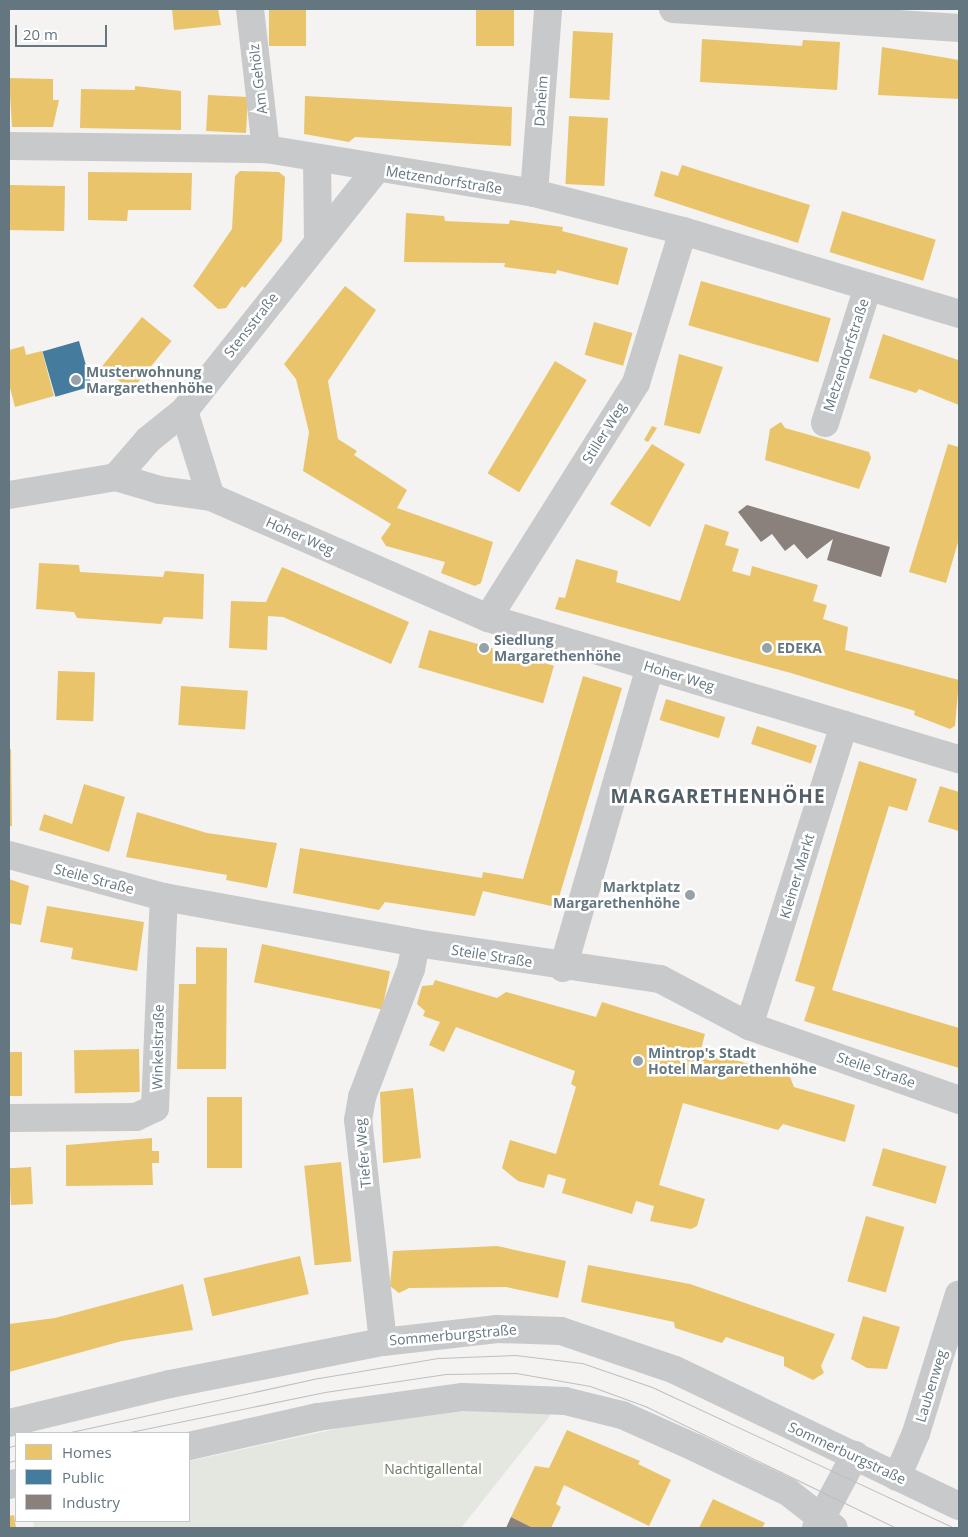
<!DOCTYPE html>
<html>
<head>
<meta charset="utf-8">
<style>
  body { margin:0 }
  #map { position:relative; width:968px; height:1537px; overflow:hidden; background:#f4f3f2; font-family:"Open Sans",sans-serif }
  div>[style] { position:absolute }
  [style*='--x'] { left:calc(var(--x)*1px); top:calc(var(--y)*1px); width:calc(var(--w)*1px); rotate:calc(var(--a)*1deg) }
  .green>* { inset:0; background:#e4e6e0 }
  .homes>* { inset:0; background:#e9c46a; transform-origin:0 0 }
  .public>* { inset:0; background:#457b9d; transform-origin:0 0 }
  .industry>* { inset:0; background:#8a817c }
  .minor>* { height:28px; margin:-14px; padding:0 14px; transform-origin:14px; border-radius:14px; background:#c8c9ca }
  .tertiary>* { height:28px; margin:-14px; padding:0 14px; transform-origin:14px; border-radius:14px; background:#c8c9ca }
  .tram>* { height:1px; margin:-0.5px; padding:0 0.5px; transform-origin:0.5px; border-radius:0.5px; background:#bebfc0 }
  .dots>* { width:14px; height:14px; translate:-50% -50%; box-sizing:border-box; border:2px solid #fff; border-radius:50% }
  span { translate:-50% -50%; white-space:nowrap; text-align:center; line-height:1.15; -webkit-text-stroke:5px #fff; paint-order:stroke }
  .street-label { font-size:14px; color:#647781 }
  .poi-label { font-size:14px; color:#647781; font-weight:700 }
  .left { translate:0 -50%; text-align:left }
  .right { translate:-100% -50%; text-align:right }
  .park-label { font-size:14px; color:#697963 }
  .district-label { font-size:19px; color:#525f67; font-weight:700; letter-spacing:1px }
  .frame { position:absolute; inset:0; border:10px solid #647781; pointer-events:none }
  .legend { position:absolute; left:15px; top:1432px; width:175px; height:90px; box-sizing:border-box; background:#fff; border:1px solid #c1c9cd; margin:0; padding:6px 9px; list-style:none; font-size:15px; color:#647781 }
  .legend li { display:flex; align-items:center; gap:10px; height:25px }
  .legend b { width:25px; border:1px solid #c1c9cd }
  .scale { position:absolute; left:15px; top:25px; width:92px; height:22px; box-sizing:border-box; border:2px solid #647781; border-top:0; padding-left:6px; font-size:15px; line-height:18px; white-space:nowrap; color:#647781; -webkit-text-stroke:4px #fff; paint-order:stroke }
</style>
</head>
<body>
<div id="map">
  <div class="green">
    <i style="clip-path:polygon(460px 1402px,557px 1407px,461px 1528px,34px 1528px,33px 1521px,189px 1521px,189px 1461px)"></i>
  </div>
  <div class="homes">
    <i style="clip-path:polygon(172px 9px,218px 9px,221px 25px,174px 30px)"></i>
    <i style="left:269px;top:9px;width:37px;height:37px"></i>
    <i style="left:476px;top:9px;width:38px;height:37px"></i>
    <i style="left:573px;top:31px;width:40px;height:67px;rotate:3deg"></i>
    <i style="clip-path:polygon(702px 39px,802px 46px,803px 40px,840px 42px,837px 90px,700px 82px)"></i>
    <i style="clip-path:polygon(882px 47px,959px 60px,959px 99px,878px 95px)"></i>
    <i style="clip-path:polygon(9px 78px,53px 79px,53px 100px,59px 100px,53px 127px,12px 127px)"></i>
    <i style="clip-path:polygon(135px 86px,181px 91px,181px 130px,80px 128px,81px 89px,135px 90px)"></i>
    <i style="left:208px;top:95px;width:40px;height:36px;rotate:3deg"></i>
    <i style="clip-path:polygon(305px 96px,512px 107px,511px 146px,355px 137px,349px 142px,304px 134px)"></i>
    <i style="left:569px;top:116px;width:39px;height:68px;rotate:3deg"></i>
    <i style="clip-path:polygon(682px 165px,810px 205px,798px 243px,654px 196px,661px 171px,678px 176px)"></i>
    <i style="clip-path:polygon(240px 171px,279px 172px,285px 177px,282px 241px,245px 288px,242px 286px,226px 308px,218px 309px,193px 286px,232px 229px,235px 176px)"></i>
    <i style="clip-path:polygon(88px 172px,192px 173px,191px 210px,128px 210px,127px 221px,88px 220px)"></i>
    <i style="left:9px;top:185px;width:56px;height:45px;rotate:1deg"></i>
    <i style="left:842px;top:211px;width:98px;height:43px;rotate:17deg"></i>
    <i style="clip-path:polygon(406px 213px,444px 216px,445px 221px,509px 224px,510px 220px,563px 227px,562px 231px,628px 248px,618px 285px,557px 270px,556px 274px,504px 267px,505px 263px,404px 262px)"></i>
    <i style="left:701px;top:281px;width:135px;height:46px;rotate:16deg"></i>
    <i style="clip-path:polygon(345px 286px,376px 310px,328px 381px,338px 439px,357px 451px,354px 455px,407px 490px,397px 508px,493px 542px,481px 583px,475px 586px,441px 573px,445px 562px,386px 546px,381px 538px,391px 524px,303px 471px,309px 432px,296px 379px,284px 364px)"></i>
    <i style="left:142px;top:317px;width:38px;height:64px;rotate:39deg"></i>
    <i style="left:594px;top:322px;width:40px;height:34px;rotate:16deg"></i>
    <i style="clip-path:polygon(883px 334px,958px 360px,959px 357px,959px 405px,919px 389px,916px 393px,869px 378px)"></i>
    <i style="clip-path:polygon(24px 346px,26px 355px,42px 351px,54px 396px,15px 407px,9px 384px,9px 350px)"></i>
    <i style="clip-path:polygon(679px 354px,723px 367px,700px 434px,664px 425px)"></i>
    <i style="left:555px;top:361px;width:37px;height:131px;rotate:31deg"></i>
    <i style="clip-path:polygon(781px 422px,785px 428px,869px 452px,871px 458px,859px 489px,765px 460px,770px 429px)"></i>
    <i style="clip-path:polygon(652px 426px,657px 428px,648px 442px,644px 440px)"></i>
    <i style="clip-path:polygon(652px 444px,685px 464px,650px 527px,610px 504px)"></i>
    <i style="clip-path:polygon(948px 444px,959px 447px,959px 539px,946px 583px,909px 572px)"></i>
    <i style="clip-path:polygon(705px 524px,729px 532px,725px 545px,739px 549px,732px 571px,750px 576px,752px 566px,818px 585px,813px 601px,827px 605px,823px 619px,848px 627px,845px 650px,959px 680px,955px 726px,950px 729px,914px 715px,915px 711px,791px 673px,555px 609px,559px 597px,565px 598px,576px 559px,618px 571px,616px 582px,680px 601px)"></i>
    <i style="clip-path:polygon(39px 563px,79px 565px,80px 572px,163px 577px,165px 571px,204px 574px,203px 619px,164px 617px,161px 624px,77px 618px,74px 612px,36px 609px)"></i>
    <i style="clip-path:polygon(282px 567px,409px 622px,391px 664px,283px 617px,268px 616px,267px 650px,229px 648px,231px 601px,266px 602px)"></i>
    <i style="left:429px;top:630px;width:130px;height:39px;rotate:16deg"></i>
    <i style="left:58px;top:671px;width:37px;height:49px;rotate:2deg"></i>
    <i style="clip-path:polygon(583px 676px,622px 688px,556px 907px,483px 891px,475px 916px,385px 902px,379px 910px,293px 893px,300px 848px,482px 878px,483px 872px,523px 879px)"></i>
    <i style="left:181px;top:686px;width:67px;height:39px;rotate:4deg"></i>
    <i style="left:666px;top:699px;width:62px;height:22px;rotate:17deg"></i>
    <i style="left:757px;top:726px;width:63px;height:19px;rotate:18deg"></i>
    <i style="clip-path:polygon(9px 749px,11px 749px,12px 826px,9px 826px)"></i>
    <i style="clip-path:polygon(859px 761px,917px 779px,907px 811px,889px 806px,832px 990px,959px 1028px,959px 1068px,804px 1021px,815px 987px,795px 981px)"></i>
    <i style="clip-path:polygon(84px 784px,125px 797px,109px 852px,39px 830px,44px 814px,72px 824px)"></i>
    <i style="clip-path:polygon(940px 786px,959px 792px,959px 831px,928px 822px)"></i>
    <i style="clip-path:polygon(137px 812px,207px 833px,277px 843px,267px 888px,226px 880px,227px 875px,126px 857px)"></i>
    <i style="clip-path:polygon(9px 879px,29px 886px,21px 925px,9px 923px)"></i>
    <i style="clip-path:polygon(47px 906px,144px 922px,137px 971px,71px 959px,73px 948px,40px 942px)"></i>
    <i style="left:262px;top:944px;width:131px;height:39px;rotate:12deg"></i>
    <i style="clip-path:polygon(196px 947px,227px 948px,226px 1069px,177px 1069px,179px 984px,196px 984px)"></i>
    <i style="clip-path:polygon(435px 980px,497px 998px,506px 992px,596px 1017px,602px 1002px,705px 1034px,701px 1049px,790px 1077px,794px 1087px,855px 1105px,845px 1142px,783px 1124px,778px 1130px,683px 1103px,659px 1185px,705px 1199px,697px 1226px,691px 1229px,650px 1221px,654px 1206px,636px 1201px,632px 1214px,562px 1193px,566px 1179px,548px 1174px,544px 1188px,518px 1181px,502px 1168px,510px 1140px,556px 1154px,576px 1087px,571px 1084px,575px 1071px,456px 1027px,444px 1052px,429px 1045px,440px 1022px,423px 1016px,425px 1011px,417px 1004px,422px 986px,433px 985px)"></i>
    <i style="left:139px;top:1049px;width:43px;height:65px;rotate:89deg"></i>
    <i style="left:9px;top:1052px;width:13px;height:44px"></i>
    <i style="clip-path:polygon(413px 1088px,421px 1158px,383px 1163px,380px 1092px)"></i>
    <i style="left:207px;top:1097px;width:35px;height:71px"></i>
    <i style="clip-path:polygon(152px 1138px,152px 1151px,159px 1151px,159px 1163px,152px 1163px,153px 1185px,66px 1186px,66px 1145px)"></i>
    <i style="left:883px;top:1148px;width:66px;height:39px;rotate:16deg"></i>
    <i style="left:341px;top:1162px;width:100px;height:37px;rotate:84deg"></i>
    <i style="left:31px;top:1167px;width:37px;height:22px;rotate:87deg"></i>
    <i style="left:866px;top:1216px;width:40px;height:68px;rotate:16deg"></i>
    <i style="clip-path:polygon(497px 1246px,566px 1261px,558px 1298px,506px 1287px,409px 1288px,399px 1293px,390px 1286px,393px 1251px)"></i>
    <i style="left:300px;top:1256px;width:39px;height:99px;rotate:77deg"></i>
    <i style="clip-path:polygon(588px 1265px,690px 1284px,835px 1334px,821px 1366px,824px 1373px,813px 1380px,784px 1366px,784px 1357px,726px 1337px,722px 1343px,675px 1328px,674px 1322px,581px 1302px)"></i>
    <i style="clip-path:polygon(183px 1284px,193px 1330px,122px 1341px,9px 1372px,9px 1324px,55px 1318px)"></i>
    <i style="clip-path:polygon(863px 1316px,900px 1327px,887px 1369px,867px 1368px,851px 1359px)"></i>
    <i style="clip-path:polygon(567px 1430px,640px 1461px,638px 1464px,671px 1480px,649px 1526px,564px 1485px,556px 1504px,561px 1507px,551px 1528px,533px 1528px,511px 1517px,535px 1466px,549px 1468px)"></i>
    <i style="clip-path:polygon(713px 1499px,765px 1523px,762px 1528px,699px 1528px)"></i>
    <i style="clip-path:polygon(14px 1515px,16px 1528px,9px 1528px,9px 1516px)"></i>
  </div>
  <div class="public">
    <i style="left:79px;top:341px;width:47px;height:38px;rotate:74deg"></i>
  </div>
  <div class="industry">
    <i style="clip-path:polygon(747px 505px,890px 547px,881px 577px,827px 560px,833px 539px,807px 559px,794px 544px,785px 551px,772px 534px,761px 542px,738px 512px)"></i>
    <i style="clip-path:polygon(511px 1517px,533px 1528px,506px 1528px)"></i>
  </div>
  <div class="minor">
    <i style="--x:250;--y:9;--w:141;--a:83.5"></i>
    <i style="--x:673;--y:9;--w:287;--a:3.8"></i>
    <i style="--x:9;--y:146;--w:257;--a:0.7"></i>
    <i style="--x:266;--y:149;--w:272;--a:9.3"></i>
    <i style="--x:534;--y:193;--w:154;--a:14.3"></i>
    <i style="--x:683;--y:231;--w:288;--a:16.7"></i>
    <i style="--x:317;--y:159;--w:79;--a:89.3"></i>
    <i style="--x:534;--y:193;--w:185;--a:-85.6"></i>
    <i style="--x:184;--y:411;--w:90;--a:72.6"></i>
    <i style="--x:825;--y:423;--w:143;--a:-72.5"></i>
    <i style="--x:116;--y:477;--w:49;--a:-49.1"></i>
    <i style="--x:148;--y:440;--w:46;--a:-38.9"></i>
    <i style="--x:184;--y:411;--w:308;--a:-51.5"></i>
    <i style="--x:9;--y:495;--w:109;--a:-9.5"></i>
    <i style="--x:116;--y:477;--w:46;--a:16.5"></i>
    <i style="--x:160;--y:490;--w:51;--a:7.8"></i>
    <i style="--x:211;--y:497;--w:302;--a:23.6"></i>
    <i style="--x:488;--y:618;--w:492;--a:16.7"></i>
    <i style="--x:488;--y:618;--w:278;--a:-57.8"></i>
    <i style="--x:636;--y:383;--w:159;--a:-72.8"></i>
    <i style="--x:9;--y:855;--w:161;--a:15.2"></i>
    <i style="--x:164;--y:897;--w:256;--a:10.3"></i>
    <i style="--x:416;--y:943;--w:247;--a:8.4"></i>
    <i style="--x:660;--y:979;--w:101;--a:27.8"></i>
    <i style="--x:749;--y:1026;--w:223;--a:19.4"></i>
    <i style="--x:563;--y:968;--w:313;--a:-73.9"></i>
    <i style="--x:749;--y:1026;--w:316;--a:-72.5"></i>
    <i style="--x:9;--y:1118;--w:127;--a:-0.5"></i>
    <i style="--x:136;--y:1117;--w:21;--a:-25"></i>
    <i style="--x:155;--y:1108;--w:211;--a:-87.6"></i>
    <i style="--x:383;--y:1342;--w:223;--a:-96.4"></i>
    <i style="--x:358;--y:1120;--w:23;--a:-80"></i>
    <i style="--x:362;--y:1097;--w:137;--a:-69.1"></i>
    <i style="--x:411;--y:969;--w:26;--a:-79"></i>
    <i style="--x:189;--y:1446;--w:132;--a:-12.7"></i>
    <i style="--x:318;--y:1417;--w:146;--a:-7.9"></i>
    <i style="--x:463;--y:1397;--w:102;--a:2.2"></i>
    <i style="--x:565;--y:1401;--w:59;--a:13.8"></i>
    <i style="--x:622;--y:1415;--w:81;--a:24"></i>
    <i style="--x:696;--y:1448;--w:102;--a:25.6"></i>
    <i style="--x:788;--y:1492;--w:58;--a:38"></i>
    <i style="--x:897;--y:1477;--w:48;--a:-66.6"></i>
    <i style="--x:916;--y:1433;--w:145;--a:-72.8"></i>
    <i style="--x:9;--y:1485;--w:7;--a:-16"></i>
    <i style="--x:816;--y:1528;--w:83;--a:-61.9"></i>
  </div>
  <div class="tertiary">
    <i style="--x:9;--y:1423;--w:166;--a:-13.6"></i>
    <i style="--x:170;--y:1384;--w:217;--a:-11.2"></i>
    <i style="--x:383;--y:1342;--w:115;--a:-6.5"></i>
    <i style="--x:497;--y:1329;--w:64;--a:1.8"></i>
    <i style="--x:561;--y:1331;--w:120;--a:18.9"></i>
    <i style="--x:675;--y:1370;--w:315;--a:25.6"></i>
  </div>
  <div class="tram">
    <i style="--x:66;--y:1433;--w:259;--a:-12.3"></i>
    <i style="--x:319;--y:1378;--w:122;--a:-9.5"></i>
    <i style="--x:439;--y:1358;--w:76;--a:-2.3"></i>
    <i style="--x:515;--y:1355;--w:67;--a:6.8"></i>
    <i style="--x:582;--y:1363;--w:74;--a:18.9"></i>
    <i style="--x:652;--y:1387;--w:334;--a:25"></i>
    <i style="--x:125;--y:1433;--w:204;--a:-11.6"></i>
    <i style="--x:325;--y:1392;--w:122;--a:-8.5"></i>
    <i style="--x:446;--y:1374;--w:70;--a:-0.8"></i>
    <i style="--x:516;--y:1373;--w:75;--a:10"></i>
    <i style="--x:590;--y:1386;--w:59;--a:20"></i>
    <i style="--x:645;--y:1406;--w:279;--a:25.9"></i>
    <i style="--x:9;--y:1447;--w:7;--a:-16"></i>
    <i style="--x:9;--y:1462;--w:7;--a:-16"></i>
  </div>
  <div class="dots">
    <i style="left:76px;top:380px;background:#96a2a9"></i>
    <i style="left:484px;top:648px;background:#96a2a9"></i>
    <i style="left:767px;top:648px;background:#96a2a9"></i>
    <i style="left:690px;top:895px;background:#96a2a9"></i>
    <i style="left:638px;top:1061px;background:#96a2a9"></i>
  </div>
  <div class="street-label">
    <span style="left:258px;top:79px;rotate:-97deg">Am Gehölz</span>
    <span style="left:541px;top:101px;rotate:-86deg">Daheim</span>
    <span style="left:444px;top:180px;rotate:9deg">Metzendorfstraße</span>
    <span style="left:251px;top:325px;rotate:-52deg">Stensstraße</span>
    <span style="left:846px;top:355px;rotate:-72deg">Metzendorfstraße</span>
    <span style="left:604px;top:433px;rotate:-58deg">Stiller Weg</span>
    <span style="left:300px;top:536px;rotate:24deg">Hoher Weg</span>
    <span style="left:679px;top:676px;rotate:17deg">Hoher Weg</span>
    <span style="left:797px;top:876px;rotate:-73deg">Kleiner Markt</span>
    <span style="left:94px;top:879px;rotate:15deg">Steile Straße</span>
    <span style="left:492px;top:956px;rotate:9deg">Steile Straße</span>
    <span style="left:158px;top:1047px;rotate:-89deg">Winkelstraße</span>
    <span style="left:876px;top:1070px;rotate:19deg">Steile Straße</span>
    <span style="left:363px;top:1153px;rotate:-95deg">Tiefer Weg</span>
    <span style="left:453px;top:1335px;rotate:-5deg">Sommerburgstraße</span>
    <span style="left:931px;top:1386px;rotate:-73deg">Laubenweg</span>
    <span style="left:847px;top:1453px;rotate:25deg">Sommerburgstraße</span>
  </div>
  <div class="poi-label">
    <span class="left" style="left:86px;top:380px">Musterwohnung<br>Margarethenhöhe</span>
    <span class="left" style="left:494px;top:648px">Siedlung<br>Margarethenhöhe</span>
    <span class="left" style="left:777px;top:648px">EDEKA</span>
    <span class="right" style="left:680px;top:895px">Marktplatz<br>Margarethenhöhe</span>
    <span class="left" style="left:648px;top:1061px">Mintrop's Stadt<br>Hotel Margarethenhöhe</span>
  </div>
  <div class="park-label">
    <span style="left:433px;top:1469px">Nachtigallental</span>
  </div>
  <div class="district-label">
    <span style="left:718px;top:797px">MARGARETHENHÖHE</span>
  </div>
  <div class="frame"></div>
  <ul class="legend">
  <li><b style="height:14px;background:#e9c46a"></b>Homes</li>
  <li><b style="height:14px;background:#457b9d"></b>Public</li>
  <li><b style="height:14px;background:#8a817c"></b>Industry</li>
  </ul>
  <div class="scale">20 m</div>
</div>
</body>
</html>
